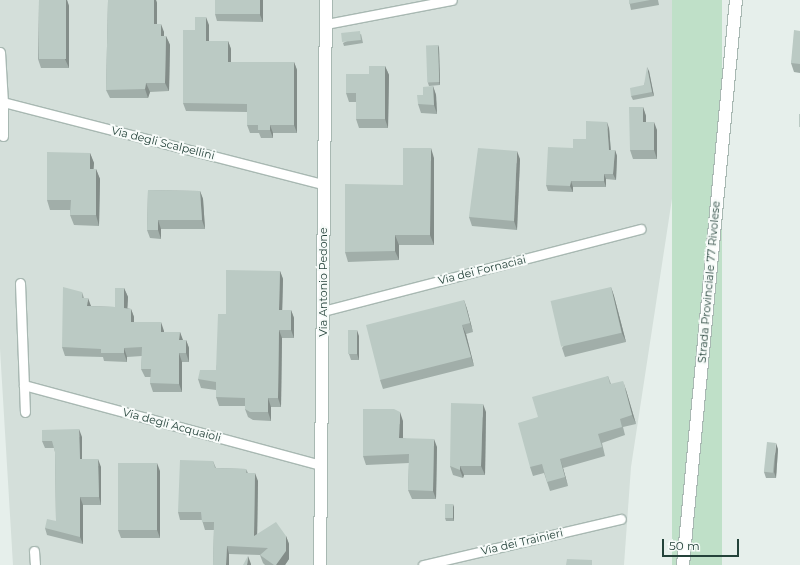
<!DOCTYPE html>
<html>
<head>
<meta charset="utf-8">
<style>
  body { margin:0 }
  #map { position:relative; width:800px; height:565px; overflow:hidden; background:#e6efeb; font-family:Montserrat,sans-serif }
  div>[style] { position:absolute }
  [style*='--x'] { left:calc(var(--x)*1px); top:calc(var(--y)*1px); width:calc(var(--w)*1px); rotate:calc(var(--a)*1deg) }
  .built>* { inset:0; background:#d4dfda }
  .green>* { inset:0; background:#bfe0c8; transform-origin:0 0 }
  .roads { filter:drop-shadow(1px 0 #a8b8b2) drop-shadow(-1px 0 #a8b8b2) drop-shadow(0 1px #a8b8b2) drop-shadow(0 -1px #a8b8b2) }
  .street>* { height:9px; margin:-4.5px; padding:0 4.5px; transform-origin:4.5px; border-radius:4.5px; background:#fff }
  .secondary>* { height:12px; margin:-6px; padding:0 6px; transform-origin:6px; border-radius:6px; background:#fff }
  .wall>* { inset:0; background:#a1aea9 }
  .shaded-wall>* { inset:0; background:#838d89 }
  .building>* { inset:0; background:#bbcac4; transform-origin:0 0 }
  span { translate:-50% -50%; white-space:nowrap; text-align:center; line-height:1.15; -webkit-text-stroke:4px #f7fbf9; paint-order:stroke }
  .street-label { font-size:11px; color:#24423a }
  .scale { position:absolute; left:662px; top:539px; width:77px; height:18px; box-sizing:border-box; border:2px solid #24423a; border-top:0; padding-left:5px; font-size:12px; line-height:14px; white-space:nowrap; color:#24423a; -webkit-text-stroke:3px #f7fbf9; paint-order:stroke }
</style>
</head>
<body>
<div id="map">
  <div class="built">
    <i style="clip-path:polygon(0 0,697px 0,690px 81px,631px 467px,624px 565px,13px 565px,0 349px)"></i>
  </div>
  <div class="green">
    <i style="left:672px;top:0;width:50px;height:567px"></i>
  </div>
  <div class="roads">
    <div class="street">
      <i style="--x:326;--y:24;--w:128;--a:-10.8"></i>
      <i style="--x:0;--y:52;--w:50;--a:86.6"></i>
      <i style="--x:3;--y:102;--w:330;--a:14.4"></i>
      <i style="--x:3;--y:102;--w:34;--a:90"></i>
      <i style="--x:20;--y:283;--w:129;--a:87.8"></i>
      <i style="--x:323;--y:311;--w:328;--a:-14.5"></i>
      <i style="--x:24;--y:385;--w:307;--a:15.1"></i>
      <i style="--x:34;--y:551;--w:14;--a:86"></i>
      <i style="--x:423;--y:565;--w:203;--a:-13.1"></i>
    </div>
    <div class="secondary">
      <i style="--x:320;--y:565;--w:565;--a:-89.39"></i>
      <i style="--x:683;--y:565;--w:567;--a:-84.64"></i>
    </div>
  </div>
  <div class="wall">
    <i style="clip-path:polygon(39px 0,67px 0,69px 6px,69px 68px,41px 68px,38px 59px)"></i>
    <i style="clip-path:polygon(108px 0,156px 0,157px 3px,157px 24px,164px 32px,164px 36px,166px 36px,170px 45px,169px 91px,150px 92px,148px 98px,110px 98px,106px 90px)"></i>
    <i style="clip-path:polygon(263px 0,263px 22px,217px 21px,215px 14px)"></i>
    <i style="clip-path:polygon(629px 0,658px 0,659px 5px,631px 10px)"></i>
    <i style="clip-path:polygon(209px 25px,209px 41px,228px 41px,231px 49px,231px 62px,294px 62px,297px 70px,297px 133px,273px 133px,273px 138px,261px 138px,259px 133px,250px 133px,247px 125px,247px 112px,186px 111px,183px 103px,195px 30px)"></i>
    <i style="clip-path:polygon(800px 31px,800px 73px,794px 72px,791px 63px)"></i>
    <i style="clip-path:polygon(361px 34px,363px 43px,344px 46px,343px 43px)"></i>
    <i style="clip-path:polygon(438px 45px,439px 48px,440px 85px,429px 86px,428px 83px)"></i>
    <i style="clip-path:polygon(385px 66px,389px 75px,388px 128px,359px 128px,356px 119px,356px 102px,349px 102px,346px 93px,369px 74px)"></i>
    <i style="clip-path:polygon(649px 71px,654px 96px,633px 100px,631px 96px,644px 85px)"></i>
    <i style="clip-path:polygon(433px 86px,436px 95px,437px 114px,421px 113px,418px 104px,423px 95px)"></i>
    <i style="clip-path:polygon(643px 107px,646px 116px,646px 122px,657px 130px,657px 159px,633px 159px,630px 150px)"></i>
    <i style="clip-path:polygon(609px 128px,611px 150px,615px 150px,617px 156px,616px 180px,606px 179px,606px 187px,573px 187px,573px 192px,548px 191px,546px 185px,573px 148px,586px 139px)"></i>
    <i style="clip-path:polygon(90px 153px,94px 163px,93px 169px,96px 169px,100px 179px,99px 226px,74px 225px,70px 215px,70px 210px,50px 210px,47px 200px)"></i>
    <i style="clip-path:polygon(434px 158px,434px 245px,399px 245px,399px 260px,348px 262px,345px 252px,403px 185px)"></i>
    <i style="clip-path:polygon(520px 159px,517px 230px,472px 226px,469px 217px)"></i>
    <i style="clip-path:polygon(148px 190px,200px 191px,203px 199px,205px 229px,161px 229px,161px 239px,150px 238px,147px 230px)"></i>
    <i style="clip-path:polygon(280px 271px,283px 279px,282px 310px,291px 310px,294px 318px,294px 338px,282px 338px,281px 407px,271px 407px,271px 421px,253px 420px,248px 417px,245px 409px,245px 406px,219px 406px,216px 397px,216px 390px,201px 388px,198px 379px,216px 370px,226px 314px)"></i>
    <i style="clip-path:polygon(611px 287px,614px 296px,626px 342px,565px 357px,562px 348px)"></i>
    <i style="clip-path:polygon(124px 288px,128px 297px,127px 308px,131px 309px,134px 317px,134px 322px,164px 331px,164px 332px,180px 332px,182px 340px,186px 340px,189px 348px,189px 362px,182px 362px,182px 392px,153px 392px,150px 383px,151px 377px,145px 377px,141px 369px,142px 356px,127px 357px,127px 362px,104px 361px,103px 357px,65px 356px,62px 347px,82px 292px,84px 298px,91px 306px,115px 307px)"></i>
    <i style="clip-path:polygon(464px 300px,467px 309px,473px 332px,466px 334px,474px 366px,383px 389px,380px 380px)"></i>
    <i style="clip-path:polygon(359px 336px,359px 360px,351px 360px,349px 354px)"></i>
    <i style="clip-path:polygon(608px 376px,611px 384px,626px 390px,636px 424px,623px 427px,625px 435px,602px 443px,605px 456px,563px 468px,568px 486px,550px 491px,544px 473px,533px 476px,530px 467px,538px 417px)"></i>
    <i style="clip-path:polygon(486px 412px,485px 475px,464px 475px,463px 478px,453px 475px,450px 466px)"></i>
    <i style="clip-path:polygon(403px 421px,403px 438px,437px 447px,436px 499px,412px 499px,408px 490px,409px 463px,366px 465px,363px 456px)"></i>
    <i style="clip-path:polygon(82px 437px,82px 459px,101px 467px,101px 505px,83px 505px,83px 544px,47px 535px,45px 528px,56px 521px,55px 452px,54px 448px,45px 448px,42px 441px)"></i>
    <i style="clip-path:polygon(778px 449px,776px 478px,766px 478px,764px 472px)"></i>
    <i style="clip-path:polygon(213px 461px,216px 468px,246px 469px,248px 473px,258px 481px,257px 534px,286px 536px,289px 544px,289px 559px,285px 565px,265px 565px,263px 563px,260px 555px,229px 554px,229px 565px,213px 565px,214px 530px,205px 530px,202px 520px,180px 520px,178px 512px)"></i>
    <i style="clip-path:polygon(160px 471px,160px 538px,121px 538px,118px 530px)"></i>
    <i style="clip-path:polygon(454px 507px,454px 521px,446px 521px,445px 518px)"></i>
  </div>
  <div class="shaded-wall">
    <i style="clip-path:polygon(66px 0,67px 0,69px 6px,69px 68px,65px 59px)"></i>
    <i style="clip-path:polygon(154px 0,156px 0,157px 3px,157px 32px,154px 24px)"></i>
    <i style="clip-path:polygon(260px 0,263px 0,263px 22px,260px 15px)"></i>
    <i style="clip-path:polygon(206px 17px,209px 25px,209px 49px,206px 41px)"></i>
    <i style="clip-path:polygon(161px 24px,164px 32px,164px 45px,161px 36px)"></i>
    <i style="clip-path:polygon(166px 36px,170px 45px,169px 91px,165px 83px)"></i>
    <i style="clip-path:polygon(228px 41px,231px 49px,231px 70px,228px 62px)"></i>
    <i style="clip-path:polygon(438px 45px,439px 48px,440px 85px,439px 82px)"></i>
    <i style="clip-path:polygon(294px 62px,297px 70px,297px 133px,294px 125px)"></i>
    <i style="clip-path:polygon(385px 66px,389px 75px,388px 128px,385px 119px)"></i>
    <i style="clip-path:polygon(647px 67px,649px 71px,654px 96px,652px 92px)"></i>
    <i style="clip-path:polygon(146px 83px,150px 92px,148px 98px,145px 89px)"></i>
    <i style="clip-path:polygon(433px 86px,436px 95px,437px 114px,434px 105px)"></i>
    <i style="clip-path:polygon(643px 107px,646px 116px,646px 130px,643px 122px)"></i>
    <i style="clip-path:polygon(607px 122px,609px 128px,611px 155px,609px 150px)"></i>
    <i style="clip-path:polygon(654px 122px,657px 130px,657px 159px,654px 150px)"></i>
    <i style="clip-path:polygon(270px 125px,273px 133px,273px 138px,270px 130px)"></i>
    <i style="clip-path:polygon(431px 148px,434px 158px,434px 245px,430px 235px)"></i>
    <i style="clip-path:polygon(615px 150px,617px 156px,616px 180px,613px 174px)"></i>
    <i style="clip-path:polygon(517px 151px,520px 159px,517px 230px,514px 221px)"></i>
    <i style="clip-path:polygon(90px 153px,94px 163px,93px 179px,90px 169px)"></i>
    <i style="clip-path:polygon(96px 169px,100px 179px,99px 226px,96px 215px)"></i>
    <i style="clip-path:polygon(604px 174px,606px 179px,606px 187px,604px 181px)"></i>
    <i style="clip-path:polygon(571px 181px,573px 187px,573px 192px,570px 186px)"></i>
    <i style="clip-path:polygon(200px 191px,203px 199px,205px 229px,202px 220px)"></i>
    <i style="clip-path:polygon(158px 220px,161px 229px,161px 239px,158px 230px)"></i>
    <i style="clip-path:polygon(395px 235px,399px 245px,399px 260px,395px 251px)"></i>
    <i style="clip-path:polygon(280px 271px,283px 279px,282px 318px,279px 310px)"></i>
    <i style="clip-path:polygon(611px 287px,614px 296px,626px 342px,622px 333px)"></i>
    <i style="clip-path:polygon(124px 288px,128px 297px,127px 317px,124px 308px)"></i>
    <i style="clip-path:polygon(88px 298px,91px 306px,87px 306px)"></i>
    <i style="clip-path:polygon(464px 300px,467px 309px,473px 332px,470px 323px)"></i>
    <i style="clip-path:polygon(131px 309px,134px 317px,134px 330px,131px 322px)"></i>
    <i style="clip-path:polygon(291px 310px,294px 318px,294px 338px,291px 330px)"></i>
    <i style="clip-path:polygon(161px 322px,164px 331px,164px 340px,161px 332px)"></i>
    <i style="clip-path:polygon(462px 325px,466px 334px,474px 366px,471px 357px)"></i>
    <i style="clip-path:polygon(279px 330px,282px 338px,281px 407px,278px 398px)"></i>
    <i style="clip-path:polygon(357px 330px,359px 336px,359px 360px,357px 354px)"></i>
    <i style="clip-path:polygon(180px 332px,183px 340px,179px 340px)"></i>
    <i style="clip-path:polygon(186px 340px,189px 348px,189px 362px,186px 353px)"></i>
    <i style="clip-path:polygon(124px 348px,127px 357px,127px 362px,124px 353px)"></i>
    <i style="clip-path:polygon(179px 353px,182px 362px,182px 392px,179px 384px)"></i>
    <i style="clip-path:polygon(623px 381px,626px 390px,636px 424px,632px 415px)"></i>
    <i style="clip-path:polygon(268px 398px,271px 407px,271px 421px,268px 412px)"></i>
    <i style="clip-path:polygon(483px 404px,486px 412px,485px 475px,481px 466px)"></i>
    <i style="clip-path:polygon(400px 412px,403px 421px,403px 447px,399px 438px)"></i>
    <i style="clip-path:polygon(79px 429px,82px 437px,82px 467px,80px 459px)"></i>
    <i style="clip-path:polygon(434px 439px,437px 447px,436px 499px,433px 491px)"></i>
    <i style="clip-path:polygon(776px 443px,778px 449px,776px 478px,774px 472px)"></i>
    <i style="clip-path:polygon(98px 459px,101px 467px,101px 505px,99px 497px)"></i>
    <i style="clip-path:polygon(560px 459px,563px 468px,568px 486px,565px 477px)"></i>
    <i style="clip-path:polygon(157px 463px,160px 471px,160px 538px,157px 530px)"></i>
    <i style="clip-path:polygon(460px 466px,464px 475px,463px 478px,460px 470px)"></i>
    <i style="clip-path:polygon(255px 473px,258px 481px,257px 544px,254px 536px)"></i>
    <i style="clip-path:polygon(80px 497px,83px 505px,83px 544px,80px 537px)"></i>
    <i style="clip-path:polygon(453px 504px,454px 507px,454px 521px,453px 518px)"></i>
    <i style="clip-path:polygon(286px 536px,289px 544px,289px 559px,285px 565px,276px 565px)"></i>
    <i style="clip-path:polygon(227px 546px,229px 554px,229px 565px,226px 565px)"></i>
    <i style="clip-path:polygon(248px 556px,251px 564px,251px 565px,247px 565px)"></i>
  </div>
  <div class="building">
    <i style="left:39px;top:0;width:27px;height:59px"></i>
    <i style="clip-path:polygon(108px 0,154px 0,154px 24px,161px 24px,161px 36px,166px 36px,165px 83px,146px 83px,145px 89px,106px 90px)"></i>
    <i style="left:215px;top:0;width:45px;height:14px"></i>
    <i style="clip-path:polygon(629px 0,650px 0,629px 4px)"></i>
    <i style="clip-path:polygon(195px 17px,206px 17px,206px 41px,228px 41px,228px 62px,294px 62px,294px 125px,270px 125px,270px 130px,258px 130px,258px 125px,247px 125px,247px 104px,183px 103px,183px 30px,195px 30px)"></i>
    <i style="clip-path:polygon(794px 30px,800px 31px,800px 64px,791px 63px)"></i>
    <i style="left:360px;top:31px;width:9px;height:19px;rotate:84deg"></i>
    <i style="left:438px;top:45px;width:37px;height:12px;rotate:88deg"></i>
    <i style="clip-path:polygon(369px 66px,385px 66px,385px 119px,356px 119px,356px 93px,346px 93px,346px 74px,369px 74px)"></i>
    <i style="clip-path:polygon(647px 67px,652px 92px,631px 96px,630px 88px,644px 85px)"></i>
    <i style="clip-path:polygon(433px 86px,434px 105px,418px 104px,417px 95px,423px 95px,423px 87px)"></i>
    <i style="clip-path:polygon(629px 107px,643px 107px,643px 122px,654px 122px,654px 150px,630px 150px)"></i>
    <i style="left:799px;top:114px;width:1px;height:13px"></i>
    <i style="clip-path:polygon(586px 121px,607px 122px,609px 150px,615px 150px,613px 174px,604px 174px,604px 181px,571px 181px,570px 186px,546px 185px,548px 147px,573px 148px,573px 139px,586px 139px)"></i>
    <i style="clip-path:polygon(403px 148px,431px 148px,430px 235px,395px 235px,395px 251px,345px 252px,345px 184px,403px 185px)"></i>
    <i style="clip-path:polygon(478px 148px,517px 151px,514px 221px,469px 217px)"></i>
    <i style="clip-path:polygon(47px 152px,90px 153px,90px 169px,96px 169px,96px 215px,70px 215px,71px 200px,47px 200px)"></i>
    <i style="clip-path:polygon(148px 190px,200px 191px,202px 220px,158px 220px,158px 230px,147px 230px)"></i>
    <i style="clip-path:polygon(226px 270px,280px 271px,279px 310px,291px 310px,291px 330px,279px 330px,278px 398px,268px 398px,268px 412px,250px 412px,245px 409px,245px 398px,216px 397px,216px 382px,198px 379px,200px 370px,216px 370px,218px 314px,226px 314px)"></i>
    <i style="clip-path:polygon(63px 287px,82px 292px,82px 298px,88px 298px,87px 306px,115px 307px,115px 288px,124px 288px,124px 308px,131px 309px,131px 322px,161px 322px,161px 332px,180px 332px,179px 340px,186px 340px,186px 353px,179px 353px,179px 384px,150px 383px,151px 369px,141px 369px,142px 347px,124px 348px,124px 353px,101px 353px,101px 349px,62px 347px)"></i>
    <i style="left:611px;top:287px;width:47px;height:62px;rotate:77deg"></i>
    <i style="clip-path:polygon(464px 300px,470px 323px,462px 325px,471px 357px,380px 380px,366px 325px)"></i>
    <i style="left:357px;top:330px;width:24px;height:9px;rotate:90deg"></i>
    <i style="clip-path:polygon(608px 376px,610px 384px,623px 381px,632px 415px,620px 419px,622px 427px,598px 434px,602px 447px,560px 459px,565px 477px,547px 482px,542px 464px,530px 467px,518px 423px,538px 417px,532px 397px)"></i>
    <i style="clip-path:polygon(451px 403px,483px 404px,481px 466px,460px 466px,460px 470px,450px 466px)"></i>
    <i style="clip-path:polygon(363px 409px,394px 409px,400px 412px,399px 438px,434px 439px,433px 491px,408px 490px,409px 454px,363px 456px)"></i>
    <i style="clip-path:polygon(79px 429px,80px 459px,98px 459px,99px 497px,80px 497px,80px 537px,45px 528px,47px 519px,56px 521px,55px 452px,52px 441px,42px 441px,42px 430px)"></i>
    <i style="left:767px;top:442px;width:9px;height:30px;rotate:6deg"></i>
    <i style="clip-path:polygon(180px 460px,213px 461px,215px 468px,246px 469px,246px 473px,255px 473px,254px 536px,276px 522px,286px 536px,286px 551px,276px 565px,274px 565px,260px 555px,268px 548px,227px 546px,226px 565px,213px 565px,214px 522px,202px 522px,201px 512px,178px 512px)"></i>
    <i style="left:118px;top:463px;width:39px;height:67px"></i>
    <i style="left:445px;top:504px;width:8px;height:14px"></i>
    <i style="clip-path:polygon(248px 556px,247px 565px,243px 565px)"></i>
    <i style="clip-path:polygon(567px 559px,592px 560px,592px 565px,566px 565px)"></i>
  </div>
  <div class="street-label">
    <span style="left:163px;top:143px;rotate:14deg">Via degli Scalpellini</span>
    <span style="left:482px;top:270px;rotate:-14deg">Via dei Fornaciai</span>
    <span style="left:323px;top:282px;rotate:-90deg">Via Antonio Pedone</span>
    <span style="left:709px;top:282px;rotate:-85deg">Strada Provinciale 77 Rivolese</span>
    <span style="left:172px;top:425px;rotate:15deg">Via degli Acquaioli</span>
    <span style="left:522px;top:542px;rotate:-13deg">Via dei Trainieri</span>
  </div>
  <div class="scale">50 m</div>
</div>
</body>
</html>
